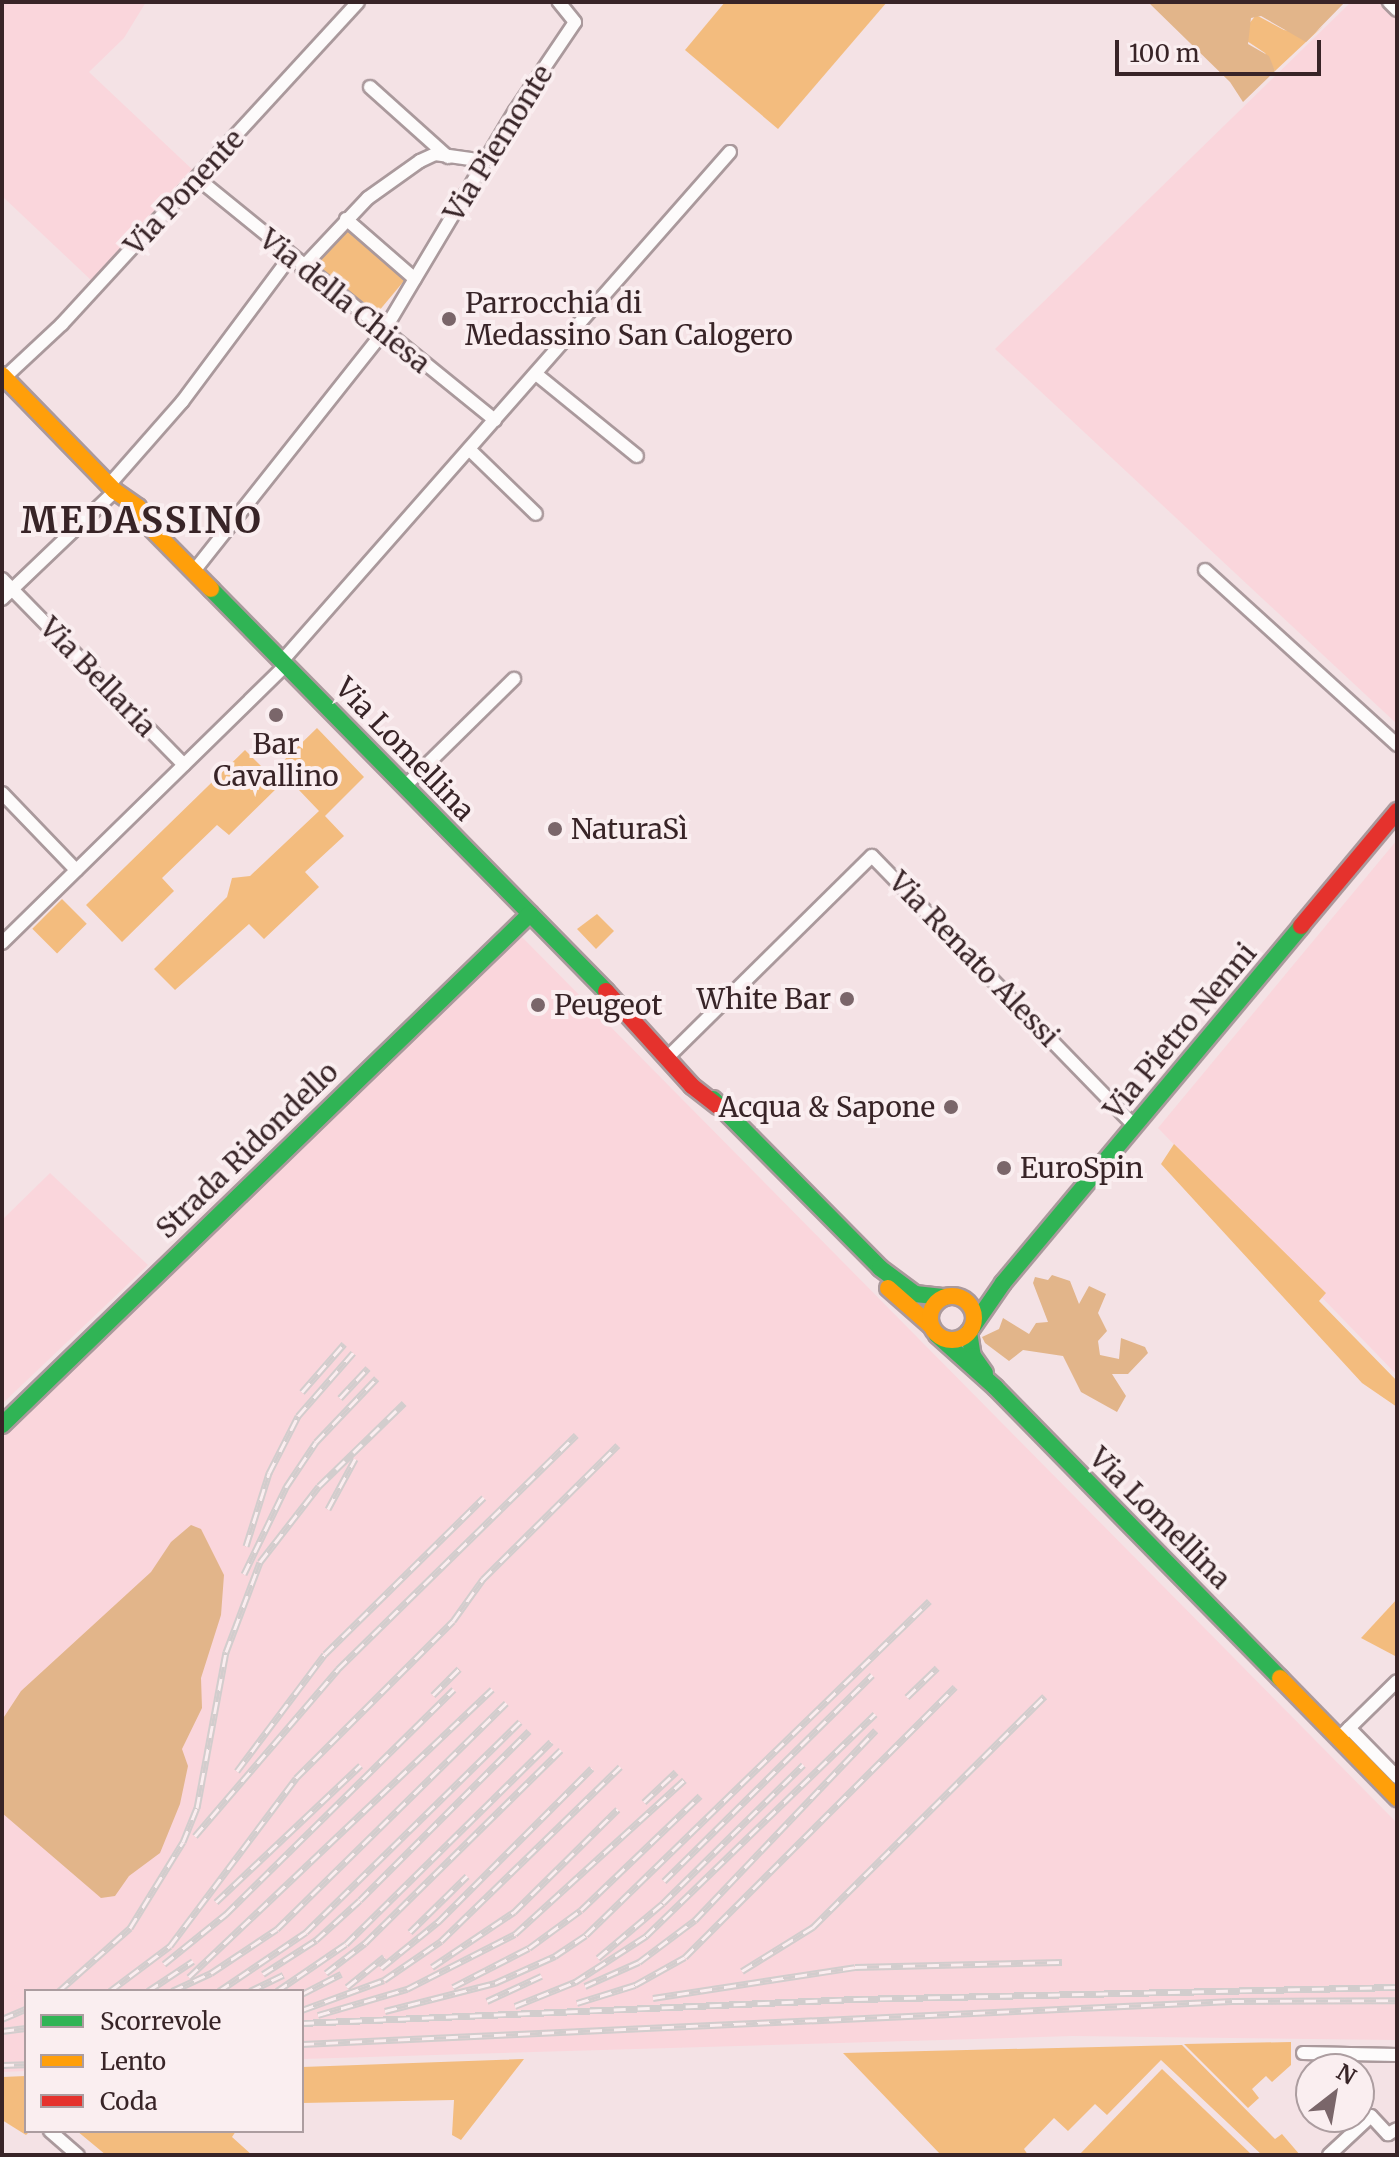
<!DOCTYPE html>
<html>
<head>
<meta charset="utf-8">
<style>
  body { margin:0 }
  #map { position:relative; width:1399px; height:2157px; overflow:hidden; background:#f4e2e5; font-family:Merriweather,serif }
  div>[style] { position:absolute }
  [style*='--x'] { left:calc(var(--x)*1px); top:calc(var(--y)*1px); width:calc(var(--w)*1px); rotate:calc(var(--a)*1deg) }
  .built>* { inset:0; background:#fad6dc }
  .green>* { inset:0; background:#f3bc7e; transform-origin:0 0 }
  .forest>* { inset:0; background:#e2b58a }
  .roads { filter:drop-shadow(2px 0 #aa999c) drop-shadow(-2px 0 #aa999c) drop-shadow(0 2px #aa999c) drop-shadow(0 -2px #aa999c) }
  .street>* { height:12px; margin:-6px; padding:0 6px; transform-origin:6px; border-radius:6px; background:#fdfbfb }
  .fast>* { height:16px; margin:-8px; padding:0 8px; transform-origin:8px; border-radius:8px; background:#30b455 }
  .slow>* { height:16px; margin:-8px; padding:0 8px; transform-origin:8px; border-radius:8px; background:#ff9f0a }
  .slow>.ring { margin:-8px; padding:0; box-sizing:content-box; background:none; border:16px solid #ff9f0a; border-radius:50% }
  .jam>* { height:16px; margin:-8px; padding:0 8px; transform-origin:8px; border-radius:8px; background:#e5322d }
  .rail>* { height:7px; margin-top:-3.5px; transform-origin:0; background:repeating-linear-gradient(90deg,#faeef0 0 12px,#d2cdcd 0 24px); box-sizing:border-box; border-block:2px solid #d2cdcd }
  .dots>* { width:22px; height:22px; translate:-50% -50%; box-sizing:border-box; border:4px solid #faeef0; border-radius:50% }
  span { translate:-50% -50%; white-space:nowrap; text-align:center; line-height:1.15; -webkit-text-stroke:8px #faeef0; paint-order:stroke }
  .street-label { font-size:28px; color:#382427 }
  .poi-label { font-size:28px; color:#382427 }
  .left { translate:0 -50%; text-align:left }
  .right { translate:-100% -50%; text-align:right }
  .district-label { font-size:36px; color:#382427; font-weight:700; letter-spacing:2px }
  .frame { position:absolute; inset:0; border:4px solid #382427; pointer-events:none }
  .legend { position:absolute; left:24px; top:1989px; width:280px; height:144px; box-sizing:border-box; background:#faeef0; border:2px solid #ac9da0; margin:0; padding:10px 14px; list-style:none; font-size:24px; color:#382427 }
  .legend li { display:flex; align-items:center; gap:16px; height:40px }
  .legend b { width:40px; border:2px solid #ac9da0 }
  .north { position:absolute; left:1295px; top:2053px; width:80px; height:80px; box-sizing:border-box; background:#faeef0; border:2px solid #ac9da0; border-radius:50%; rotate:31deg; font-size:22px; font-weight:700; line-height:32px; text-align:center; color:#382427 }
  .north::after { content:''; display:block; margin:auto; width:28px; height:36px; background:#7a666a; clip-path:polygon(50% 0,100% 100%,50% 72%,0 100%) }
  .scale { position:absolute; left:1115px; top:40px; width:206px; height:36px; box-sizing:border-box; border:4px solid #382427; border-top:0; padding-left:10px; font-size:24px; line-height:28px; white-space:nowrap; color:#382427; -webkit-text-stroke:6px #faeef0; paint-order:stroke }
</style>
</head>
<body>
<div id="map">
  <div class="built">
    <i style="clip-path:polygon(2px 2px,146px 2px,124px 38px,89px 72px,196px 173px,92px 281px,2px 196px)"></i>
    <i style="clip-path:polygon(1351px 2px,1397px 2px,1397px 724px,995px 349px)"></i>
    <i style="clip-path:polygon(1397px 840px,1397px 1375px,1158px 1128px)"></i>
    <i style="clip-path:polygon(519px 934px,1397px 1823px,1397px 2040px,1073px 2036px,302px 2059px,302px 1991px,26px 1991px,26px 2071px,2px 2072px,2px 1437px)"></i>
    <i style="clip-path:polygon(50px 1173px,148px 1265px,2px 1404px,2px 1220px)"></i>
  </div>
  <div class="green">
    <i style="clip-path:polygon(725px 2px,887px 2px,778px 129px,685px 50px)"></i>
    <i style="clip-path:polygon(1256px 15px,1284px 30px,1312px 35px,1323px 26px,1275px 71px,1265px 53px,1247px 41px,1248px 25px)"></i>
    <i style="left:347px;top:226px;width:79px;height:54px;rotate:40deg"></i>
    <i style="clip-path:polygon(317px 728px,364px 777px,325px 816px,344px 836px,305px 872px,319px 887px,264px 939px,249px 924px,175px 990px,154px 969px,227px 897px,232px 878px,250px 876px,319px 811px,277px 767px)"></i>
    <i style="clip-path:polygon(245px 750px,280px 785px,229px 835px,217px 825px,162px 878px,174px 891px,122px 942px,86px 905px)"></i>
    <i style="left:62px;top:899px;width:35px;height:42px;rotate:45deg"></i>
    <i style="clip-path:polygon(597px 914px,614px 931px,596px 949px,577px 929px)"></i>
    <i style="clip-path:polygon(1174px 1144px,1326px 1293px,1319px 1301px,1397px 1381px,1397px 1407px,1362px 1383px,1161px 1164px)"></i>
    <i style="clip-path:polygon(1397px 1599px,1397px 1657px,1361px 1638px)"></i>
    <i style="clip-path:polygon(1291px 2042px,1291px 2065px,1272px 2082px,1266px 2076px,1252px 2089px,1259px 2098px,1248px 2108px,1184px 2044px)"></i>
    <i style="clip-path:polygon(1182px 2045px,1275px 2139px,1282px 2134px,1300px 2155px,1262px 2155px,1161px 2060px,1107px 2115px,1095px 2104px,1068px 2131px,1054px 2118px,1024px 2149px,1028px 2155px,941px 2155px,843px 2053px)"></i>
    <i style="clip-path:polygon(524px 2059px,461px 2140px,452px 2135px,454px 2100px,302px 2103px,302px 2067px)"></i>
    <i style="clip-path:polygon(1162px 2069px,1251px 2154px,1250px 2155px,1079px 2155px)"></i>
    <i style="clip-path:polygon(26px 2076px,30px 2131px,26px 2135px,2px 2120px,2px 2077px)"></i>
    <i style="clip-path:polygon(77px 2131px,236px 2131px,232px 2137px,252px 2155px,106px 2155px)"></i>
  </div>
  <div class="forest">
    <i style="clip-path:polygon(1148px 2px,1160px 4px,1345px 2px,1306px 42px,1261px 16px,1251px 18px,1248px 44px,1269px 56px,1275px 71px,1243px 102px,1230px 82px)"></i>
    <i style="clip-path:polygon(1052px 1275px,1070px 1281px,1079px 1304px,1089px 1286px,1106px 1294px,1098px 1313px,1107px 1331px,1098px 1341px,1100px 1355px,1119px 1359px,1121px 1338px,1145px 1347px,1148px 1353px,1128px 1374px,1112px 1374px,1126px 1396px,1117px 1412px,1081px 1392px,1063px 1356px,1023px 1350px,1009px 1361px,985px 1343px,982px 1337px,999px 1329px,1003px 1318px,1029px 1334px,1036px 1323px,1048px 1322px,1033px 1283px,1035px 1277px,1048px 1280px)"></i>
    <i style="clip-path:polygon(191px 1525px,201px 1529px,224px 1575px,221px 1615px,201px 1678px,202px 1708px,182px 1749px,188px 1766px,180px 1804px,160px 1853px,129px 1876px,115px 1896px,101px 1898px,2px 1813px,2px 1720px,21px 1691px,151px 1572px,171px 1542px)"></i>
  </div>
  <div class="roads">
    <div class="street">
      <i style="--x:1389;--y:2;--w:11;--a:45"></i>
      <i style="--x:370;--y:87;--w:105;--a:41.9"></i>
      <i style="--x:197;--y:178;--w:384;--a:39.1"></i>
      <i style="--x:346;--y:219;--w:91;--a:41"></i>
      <i style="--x:302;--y:268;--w:96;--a:-46.7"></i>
      <i style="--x:368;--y:198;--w:64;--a:-35.4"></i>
      <i style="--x:420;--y:161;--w:17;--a:-25"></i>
      <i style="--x:435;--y:154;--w:50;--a:8"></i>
      <i style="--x:536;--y:374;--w:130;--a:39.1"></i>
      <i style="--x:4;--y:378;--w:79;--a:-43"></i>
      <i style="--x:62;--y:324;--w:437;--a:-47.4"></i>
      <i style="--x:469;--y:449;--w:93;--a:44.1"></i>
      <i style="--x:109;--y:485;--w:111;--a:-48.7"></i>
      <i style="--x:182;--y:402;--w:181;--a:-53.3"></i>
      <i style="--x:1205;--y:570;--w:260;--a:42.3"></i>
      <i style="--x:194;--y:571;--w:303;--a:-51.6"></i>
      <i style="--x:382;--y:334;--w:260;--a:-59.2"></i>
      <i style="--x:515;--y:111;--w:107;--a:-56"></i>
      <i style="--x:575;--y:22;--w:26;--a:-129"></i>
      <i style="--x:2;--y:579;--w:260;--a:45.6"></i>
      <i style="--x:2;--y:599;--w:156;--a:-43.7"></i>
      <i style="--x:282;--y:661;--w:678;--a:-48.65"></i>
      <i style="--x:405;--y:786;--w:153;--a:-44.5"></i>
      <i style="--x:2;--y:793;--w:107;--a:46.1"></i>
      <i style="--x:2;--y:943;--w:397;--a:-44.4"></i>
      <i style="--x:673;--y:1052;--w:279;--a:-44.6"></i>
      <i style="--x:872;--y:856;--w:377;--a:45.8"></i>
      <i style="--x:1349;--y:1728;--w:69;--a:45.6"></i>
      <i style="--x:1339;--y:1738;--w:81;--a:-44.5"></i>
      <i style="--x:1303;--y:2053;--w:94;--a:1.2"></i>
      <i style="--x:50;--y:2131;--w:37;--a:41"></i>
      <i style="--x:1329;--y:2155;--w:57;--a:-42.9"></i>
      <i style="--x:1371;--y:2116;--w:25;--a:47"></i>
      <i style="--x:1388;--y:2134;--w:10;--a:-29"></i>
    </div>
    <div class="fast">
      <i style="--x:211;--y:589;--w:564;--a:45.5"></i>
      <i style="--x:713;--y:1099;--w:238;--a:45.3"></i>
      <i style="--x:880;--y:1268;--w:44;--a:36.6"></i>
      <i style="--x:915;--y:1294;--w:30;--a:6"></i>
      <i style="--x:972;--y:1328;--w:55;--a:-55.4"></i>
      <i style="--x:1003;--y:1283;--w:465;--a:-50.1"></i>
      <i style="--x:969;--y:1332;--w:24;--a:81"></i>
      <i style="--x:973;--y:1356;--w:21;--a:55"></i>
      <i style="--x:937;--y:1335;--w:79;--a:41.9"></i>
      <i style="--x:996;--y:1388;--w:406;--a:45.6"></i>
      <i style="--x:2;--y:1425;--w:735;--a:-44.06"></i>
    </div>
    <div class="slow">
      <i style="--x:2;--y:375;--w:162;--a:45.8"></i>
      <i style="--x:115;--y:491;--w:28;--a:35"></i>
      <i style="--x:138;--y:507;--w:17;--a:65"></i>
      <i style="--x:145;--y:522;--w:94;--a:45.4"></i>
      <i style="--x:888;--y:1288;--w:56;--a:41.4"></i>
      <i class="ring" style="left:930px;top:1296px;width:28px;height:28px"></i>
      <i style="--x:1280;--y:1678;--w:168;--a:45.7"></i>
    </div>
    <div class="jam">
      <i style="--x:1301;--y:926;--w:150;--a:-50.1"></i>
      <i style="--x:606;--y:991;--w:128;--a:47.8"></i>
      <i style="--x:692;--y:1086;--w:33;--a:38"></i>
    </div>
  </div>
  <div class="rail">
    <i style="--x:302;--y:1392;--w:64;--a:-48.8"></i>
    <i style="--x:340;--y:1398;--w:41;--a:-47"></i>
    <i style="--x:328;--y:1509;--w:57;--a:-61.6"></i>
    <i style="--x:246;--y:1546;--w:77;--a:-72.5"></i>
    <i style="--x:269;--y:1473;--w:64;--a:-63"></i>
    <i style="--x:298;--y:1416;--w:84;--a:-48.9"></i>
    <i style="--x:244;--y:1574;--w:97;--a:-64.2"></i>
    <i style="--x:286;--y:1487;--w:54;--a:-56.3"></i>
    <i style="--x:316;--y:1442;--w:88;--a:-46.4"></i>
    <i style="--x:433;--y:1695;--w:37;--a:-45"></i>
    <i style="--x:907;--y:1697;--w:42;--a:-44"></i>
    <i style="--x:237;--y:1771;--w:146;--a:-53.1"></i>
    <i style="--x:325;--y:1654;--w:223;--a:-44.6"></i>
    <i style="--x:644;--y:1802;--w:44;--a:-43.2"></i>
    <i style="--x:195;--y:1836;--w:220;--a:-49.4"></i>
    <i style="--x:338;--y:1669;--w:334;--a:-44.5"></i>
    <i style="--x:664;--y:1881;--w:293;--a:-44.7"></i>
    <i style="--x:216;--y:1902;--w:199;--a:-43.4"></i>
    <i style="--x:410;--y:1932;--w:80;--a:-44.5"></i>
    <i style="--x:598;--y:1958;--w:85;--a:-40.2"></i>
    <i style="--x:663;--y:1903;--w:197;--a:-44.6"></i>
    <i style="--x:164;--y:1964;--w:80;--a:-38.9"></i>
    <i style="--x:226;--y:1914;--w:320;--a:-44.6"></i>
    <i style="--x:432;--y:1967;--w:99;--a:-33.9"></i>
    <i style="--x:514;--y:1912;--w:146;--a:-44.7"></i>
    <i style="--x:381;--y:1968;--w:75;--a:-39"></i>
    <i style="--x:439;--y:1921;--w:216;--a:-45"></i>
    <i style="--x:742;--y:1971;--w:84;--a:-31.8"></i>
    <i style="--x:813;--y:1927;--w:327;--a:-44.9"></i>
    <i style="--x:326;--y:1973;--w:49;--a:-37.6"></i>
    <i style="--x:365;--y:1943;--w:275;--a:-44.6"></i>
    <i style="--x:263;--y:1974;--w:63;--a:-32.7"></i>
    <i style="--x:316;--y:1940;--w:59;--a:-42.3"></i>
    <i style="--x:360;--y:1900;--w:239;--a:-45"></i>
    <i style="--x:189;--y:1977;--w:418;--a:-43.5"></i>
    <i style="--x:585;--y:1986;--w:59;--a:-24"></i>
    <i style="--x:639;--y:1962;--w:70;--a:-36.9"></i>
    <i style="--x:695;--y:1920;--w:262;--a:-46.4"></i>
    <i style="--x:347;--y:1987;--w:48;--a:-39"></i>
    <i style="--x:453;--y:1987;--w:85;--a:-27.2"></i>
    <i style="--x:529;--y:1948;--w:64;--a:-36.2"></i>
    <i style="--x:581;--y:1910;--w:165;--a:-43.8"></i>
    <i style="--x:59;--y:1991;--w:95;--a:-41.6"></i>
    <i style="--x:130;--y:1928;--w:101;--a:-58.4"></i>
    <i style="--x:183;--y:1842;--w:37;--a:-68"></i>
    <i style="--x:197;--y:1808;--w:159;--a:-79.5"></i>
    <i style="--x:226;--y:1652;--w:96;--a:-69.3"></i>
    <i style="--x:260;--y:1562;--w:96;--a:-52.2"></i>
    <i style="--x:319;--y:1486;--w:119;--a:-44.3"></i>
    <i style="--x:110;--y:1991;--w:75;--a:-36.9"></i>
    <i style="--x:170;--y:1946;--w:210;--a:-53.1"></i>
    <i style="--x:296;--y:1778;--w:222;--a:-45"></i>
    <i style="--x:453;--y:1621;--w:52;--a:-54.5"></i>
    <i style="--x:483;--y:1579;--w:190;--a:-44.8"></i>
    <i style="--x:148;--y:1991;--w:54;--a:-33.7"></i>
    <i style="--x:172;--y:1991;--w:43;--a:-24.8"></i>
    <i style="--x:211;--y:1973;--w:79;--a:-33.7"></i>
    <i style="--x:277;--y:1929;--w:322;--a:-44.6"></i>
    <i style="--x:219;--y:1991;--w:105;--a:-34.1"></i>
    <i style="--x:306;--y:1932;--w:300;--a:-44.5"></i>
    <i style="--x:250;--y:1991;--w:37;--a:-26"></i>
    <i style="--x:277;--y:1991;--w:83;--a:-34.3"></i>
    <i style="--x:346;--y:1944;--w:288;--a:-44.6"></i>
    <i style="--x:302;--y:1994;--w:44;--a:-27.1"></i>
    <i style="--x:653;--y:1998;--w:204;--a:-8.7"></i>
    <i style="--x:855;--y:1967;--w:207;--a:-1.4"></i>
    <i style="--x:487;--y:2001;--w:60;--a:-24.8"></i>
    <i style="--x:577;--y:2003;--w:61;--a:-17.2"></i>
    <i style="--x:635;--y:1985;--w:57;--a:-29.2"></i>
    <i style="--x:685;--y:1957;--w:382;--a:-45"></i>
    <i style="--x:515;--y:2006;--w:65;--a:-21.8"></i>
    <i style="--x:575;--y:1982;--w:85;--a:-32.9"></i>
    <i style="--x:646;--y:1936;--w:319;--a:-44.1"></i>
    <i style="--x:302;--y:2010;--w:87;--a:-20.1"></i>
    <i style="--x:384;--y:1980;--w:69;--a:-34.4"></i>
    <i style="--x:441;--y:1941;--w:250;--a:-44.2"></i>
    <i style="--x:385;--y:2011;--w:114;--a:-14.3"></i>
    <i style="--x:495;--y:1983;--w:66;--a:-24.2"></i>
    <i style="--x:555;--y:1956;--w:37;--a:-34"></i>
    <i style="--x:586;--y:1935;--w:479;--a:-44.2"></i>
    <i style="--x:318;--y:2015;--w:93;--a:-16.3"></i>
    <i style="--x:407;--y:1989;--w:121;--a:-27"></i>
    <i style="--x:515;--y:1934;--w:229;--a:-42.3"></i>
    <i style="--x:2;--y:2019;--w:26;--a:-23"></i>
    <i style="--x:302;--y:2023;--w:555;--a:-2.48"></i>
    <i style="--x:856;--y:1999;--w:541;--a:-1.27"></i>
    <i style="--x:2;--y:2031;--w:24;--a:-7"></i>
    <i style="--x:302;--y:2044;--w:931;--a:-2.65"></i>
    <i style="--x:1232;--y:2001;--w:165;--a:-0.3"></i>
    <i style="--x:2;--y:2065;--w:24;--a:-2"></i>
  </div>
  <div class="dots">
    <i style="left:449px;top:319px;background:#7a666a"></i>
    <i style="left:276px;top:715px;background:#7a666a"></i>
    <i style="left:555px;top:829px;background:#7a666a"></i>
    <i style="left:847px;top:999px;background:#7a666a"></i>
    <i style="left:538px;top:1005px;background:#7a666a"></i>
    <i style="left:951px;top:1107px;background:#7a666a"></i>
    <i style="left:1004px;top:1168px;background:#7a666a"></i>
  </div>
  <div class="street-label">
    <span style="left:498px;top:143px;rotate:-58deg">Via Piemonte</span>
    <span style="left:184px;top:192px;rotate:-47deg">Via Ponente</span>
    <span style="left:345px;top:301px;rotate:39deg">Via della Chiesa</span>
    <span style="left:98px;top:677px;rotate:46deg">Via Bellaria</span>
    <span style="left:405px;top:749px;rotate:46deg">Via Lomellina</span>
    <span style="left:974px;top:959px;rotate:46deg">Via Renato Alessi</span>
    <span style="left:1180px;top:1031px;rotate:-50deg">Via Pietro Nenni</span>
    <span style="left:247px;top:1150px;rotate:-44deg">Strada Ridondello</span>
    <span style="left:1160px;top:1518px;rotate:45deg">Via Lomellina</span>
  </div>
  <div class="poi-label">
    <span class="left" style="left:465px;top:319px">Parrocchia di<br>Medassino San Calogero</span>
    <span style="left:276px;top:760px">Bar<br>Cavallino</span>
    <span class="left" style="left:571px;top:829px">NaturaSì</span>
    <span class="right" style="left:831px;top:999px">White Bar</span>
    <span class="left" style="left:554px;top:1005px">Peugeot</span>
    <span class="right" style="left:935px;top:1107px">Acqua &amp; Sapone</span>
    <span class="left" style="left:1020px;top:1168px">EuroSpin</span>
  </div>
  <div class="district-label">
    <span style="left:142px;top:521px">MEDASSINO</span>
  </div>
  <div class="frame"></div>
  <ul class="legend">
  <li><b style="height:10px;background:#30b455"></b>Scorrevole</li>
  <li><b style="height:10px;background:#ff9f0a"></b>Lento</li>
  <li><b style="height:10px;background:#e5322d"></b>Coda</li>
  </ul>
  <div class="north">N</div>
  <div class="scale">100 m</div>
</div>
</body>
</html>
